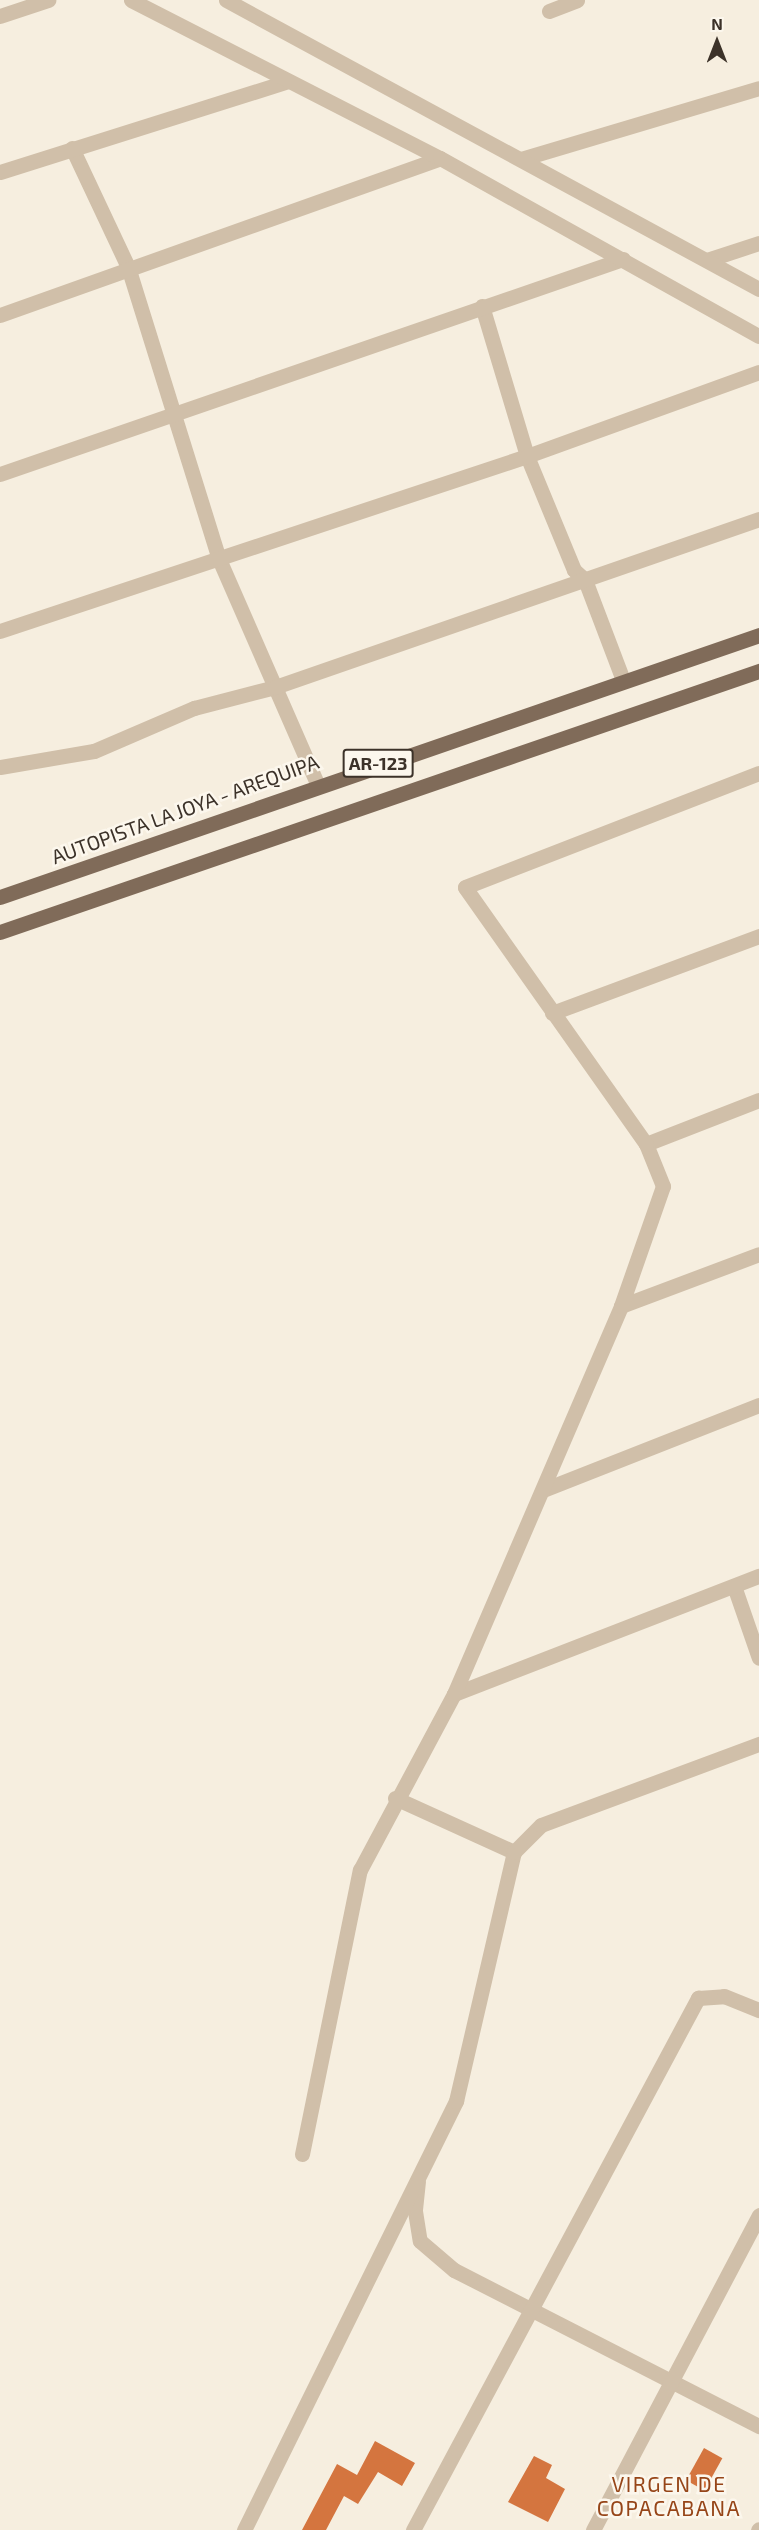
<!DOCTYPE html>
<html>
<head>
<meta charset="utf-8">
<style>
  body { margin:0 }
  #map { position:relative; width:759px; height:2530px; overflow:hidden; background:#f6eedf; font-family:"Exo 2",sans-serif }
  div>[style] { position:absolute }
  [style*='--x'] { left:calc(var(--x)*1px); top:calc(var(--y)*1px); width:calc(var(--w)*1px); rotate:calc(var(--a)*1deg) }
  .building>* { inset:0; background:#d4753f; transform-origin:0 0 }
  .minor>* { height:15px; margin:-7.5px; padding:0 7.5px; transform-origin:7.5px; border-radius:7.5px; background:#d0bfa9 }
  .tertiary>* { height:15px; margin:-7.5px; padding:0 7.5px; transform-origin:7.5px; border-radius:7.5px; background:#d0bfa9 }
  .primary>* { height:15px; margin:-7.5px; padding:0 7.5px; transform-origin:7.5px; border-radius:7.5px; background:#806b59 }
  span { translate:-50% -50%; white-space:nowrap; text-align:center; line-height:1.15; -webkit-text-stroke:5px #fcf7ed; paint-order:stroke }
  .shield-label span { padding:2px 4px; background:#fcf7ed; border:2px solid; border-radius:4px; -webkit-text-stroke-width:0 }
  .shield-label { font-size:18px; color:#3c3229; font-weight:700 }
  .street-label { font-size:20px; color:#3c3229 }
  .neighbourhood-label { font-size:21px; color:#964518; letter-spacing:1.5px }
  .north { position:absolute; left:687px; top:12px; width:60px; height:60px; -webkit-text-stroke:4px #fcf7ed; paint-order:stroke; rotate:0deg; font-size:16px; font-weight:700; line-height:24px; text-align:center; color:#3c3229 }
  .north::after { content:''; display:block; margin:auto; width:21px; height:27px; background:#3c3229; clip-path:polygon(50% 0,100% 100%,50% 72%,0 100%) }
</style>
</head>
<body>
<div id="map">
  <div class="building">
    <i style="clip-path:polygon(375px 2441px,415px 2463px,402px 2486px,378px 2472px,358px 2504px,344px 2496px,326px 2530px,302px 2530px,337px 2464px,357px 2475px)"></i>
    <i style="left:704px;top:2448px;width:21px;height:37px;rotate:29deg"></i>
    <i style="clip-path:polygon(534px 2456px,552px 2465px,546px 2478px,565px 2489px,548px 2522px,508px 2502px)"></i>
  </div>
  <div class="minor">
    <i style="--x:549;--y:11;--w:30;--a:-21"></i>
    <i style="--x:0;--y:16;--w:51;--a:-18.4"></i>
    <i style="--x:72;--y:148;--w:132;--a:64.8"></i>
    <i style="--x:128;--y:267;--w:306;--a:72.7"></i>
    <i style="--x:219;--y:559;--w:244;--a:66.4"></i>
    <i style="--x:521;--y:159;--w:248;--a:-16.6"></i>
    <i style="--x:0;--y:172;--w:302;--a:-17.5"></i>
    <i style="--x:707;--y:260;--w:55;--a:-18.1"></i>
    <i style="--x:482;--y:306;--w:157;--a:73.3"></i>
    <i style="--x:527;--y:456;--w:123;--a:67.6"></i>
    <i style="--x:574;--y:570;--w:15;--a:42"></i>
    <i style="--x:585;--y:580;--w:107;--a:69.2"></i>
    <i style="--x:0;--y:315;--w:467;--a:-19.6"></i>
    <i style="--x:0;--y:474;--w:659;--a:-19.04"></i>
    <i style="--x:0;--y:631;--w:555;--a:-18.37"></i>
    <i style="--x:527;--y:456;--w:247;--a:-19.9"></i>
    <i style="--x:0;--y:767;--w:95;--a:-9.7"></i>
    <i style="--x:94;--y:751;--w:109;--a:-23.3"></i>
    <i style="--x:194;--y:708;--w:84;--a:-14.5"></i>
    <i style="--x:275;--y:687;--w:512;--a:-19.14"></i>
    <i style="--x:552;--y:1013;--w:221;--a:-20.4"></i>
    <i style="--x:646;--y:1144;--w:121;--a:-21.3"></i>
    <i style="--x:621;--y:1306;--w:147;--a:-20.6"></i>
    <i style="--x:543;--y:1490;--w:232;--a:-21.5"></i>
    <i style="--x:734;--y:1586;--w:76;--a:70.9"></i>
    <i style="--x:454;--y:1694;--w:327;--a:-21.2"></i>
    <i style="--x:395;--y:1798;--w:131;--a:24.4"></i>
    <i style="--x:302;--y:2154;--w:290;--a:-78.5"></i>
    <i style="--x:360;--y:1870;--w:200;--a:-61.9"></i>
    <i style="--x:454;--y:1694;--w:422;--a:-66.7"></i>
    <i style="--x:621;--y:1306;--w:127;--a:-70.7"></i>
    <i style="--x:663;--y:1186;--w:45;--a:-112"></i>
    <i style="--x:646;--y:1144;--w:314;--a:-125.2"></i>
    <i style="--x:465;--y:887;--w:315;--a:-21.2"></i>
    <i style="--x:418;--y:2181;--w:30;--a:96"></i>
    <i style="--x:415;--y:2211;--w:30;--a:81"></i>
    <i style="--x:420;--y:2241;--w:45;--a:40.5"></i>
    <i style="--x:454;--y:2270;--w:343;--a:27.1"></i>
    <i style="--x:244;--y:2530;--w:479;--a:-63.7"></i>
    <i style="--x:456;--y:2101;--w:256;--a:-76.9"></i>
    <i style="--x:514;--y:1852;--w:38;--a:-45"></i>
    <i style="--x:541;--y:1825;--w:233;--a:-20.4"></i>
    <i style="--x:413;--y:2530;--w:604;--a:-61.82"></i>
    <i style="--x:698;--y:1998;--w:26;--a:-4"></i>
    <i style="--x:724;--y:1996;--w:38;--a:22"></i>
    <i style="--x:593;--y:2530;--w:356;--a:-62.2"></i>
    <i style="--x:758;--y:2530;--w:1;--a:-45"></i>
  </div>
  <div class="tertiary">
    <i style="--x:131;--y:0;--w:347;--a:27.1"></i>
    <i style="--x:440;--y:158;--w:365;--a:29.2"></i>
    <i style="--x:226;--y:0;--w:606;--a:28.47"></i>
  </div>
  <div class="primary">
    <i style="--x:0;--y:897;--w:803;--a:-19.04"></i>
    <i style="--x:0;--y:932;--w:803;--a:-18.98"></i>
  </div>
  <div class="shield-label">
    <span style="left:378px;top:763px">AR-123</span>
  </div>
  <div class="street-label">
    <span style="left:185px;top:809px;rotate:-20deg">AUTOPISTA LA JOYA - AREQUIPA</span>
  </div>
  <div class="neighbourhood-label">
    <span style="left:669px;top:2496px">VIRGEN DE<br>COPACABANA</span>
  </div>
  <div class="north">N</div>
</div>
</body>
</html>
